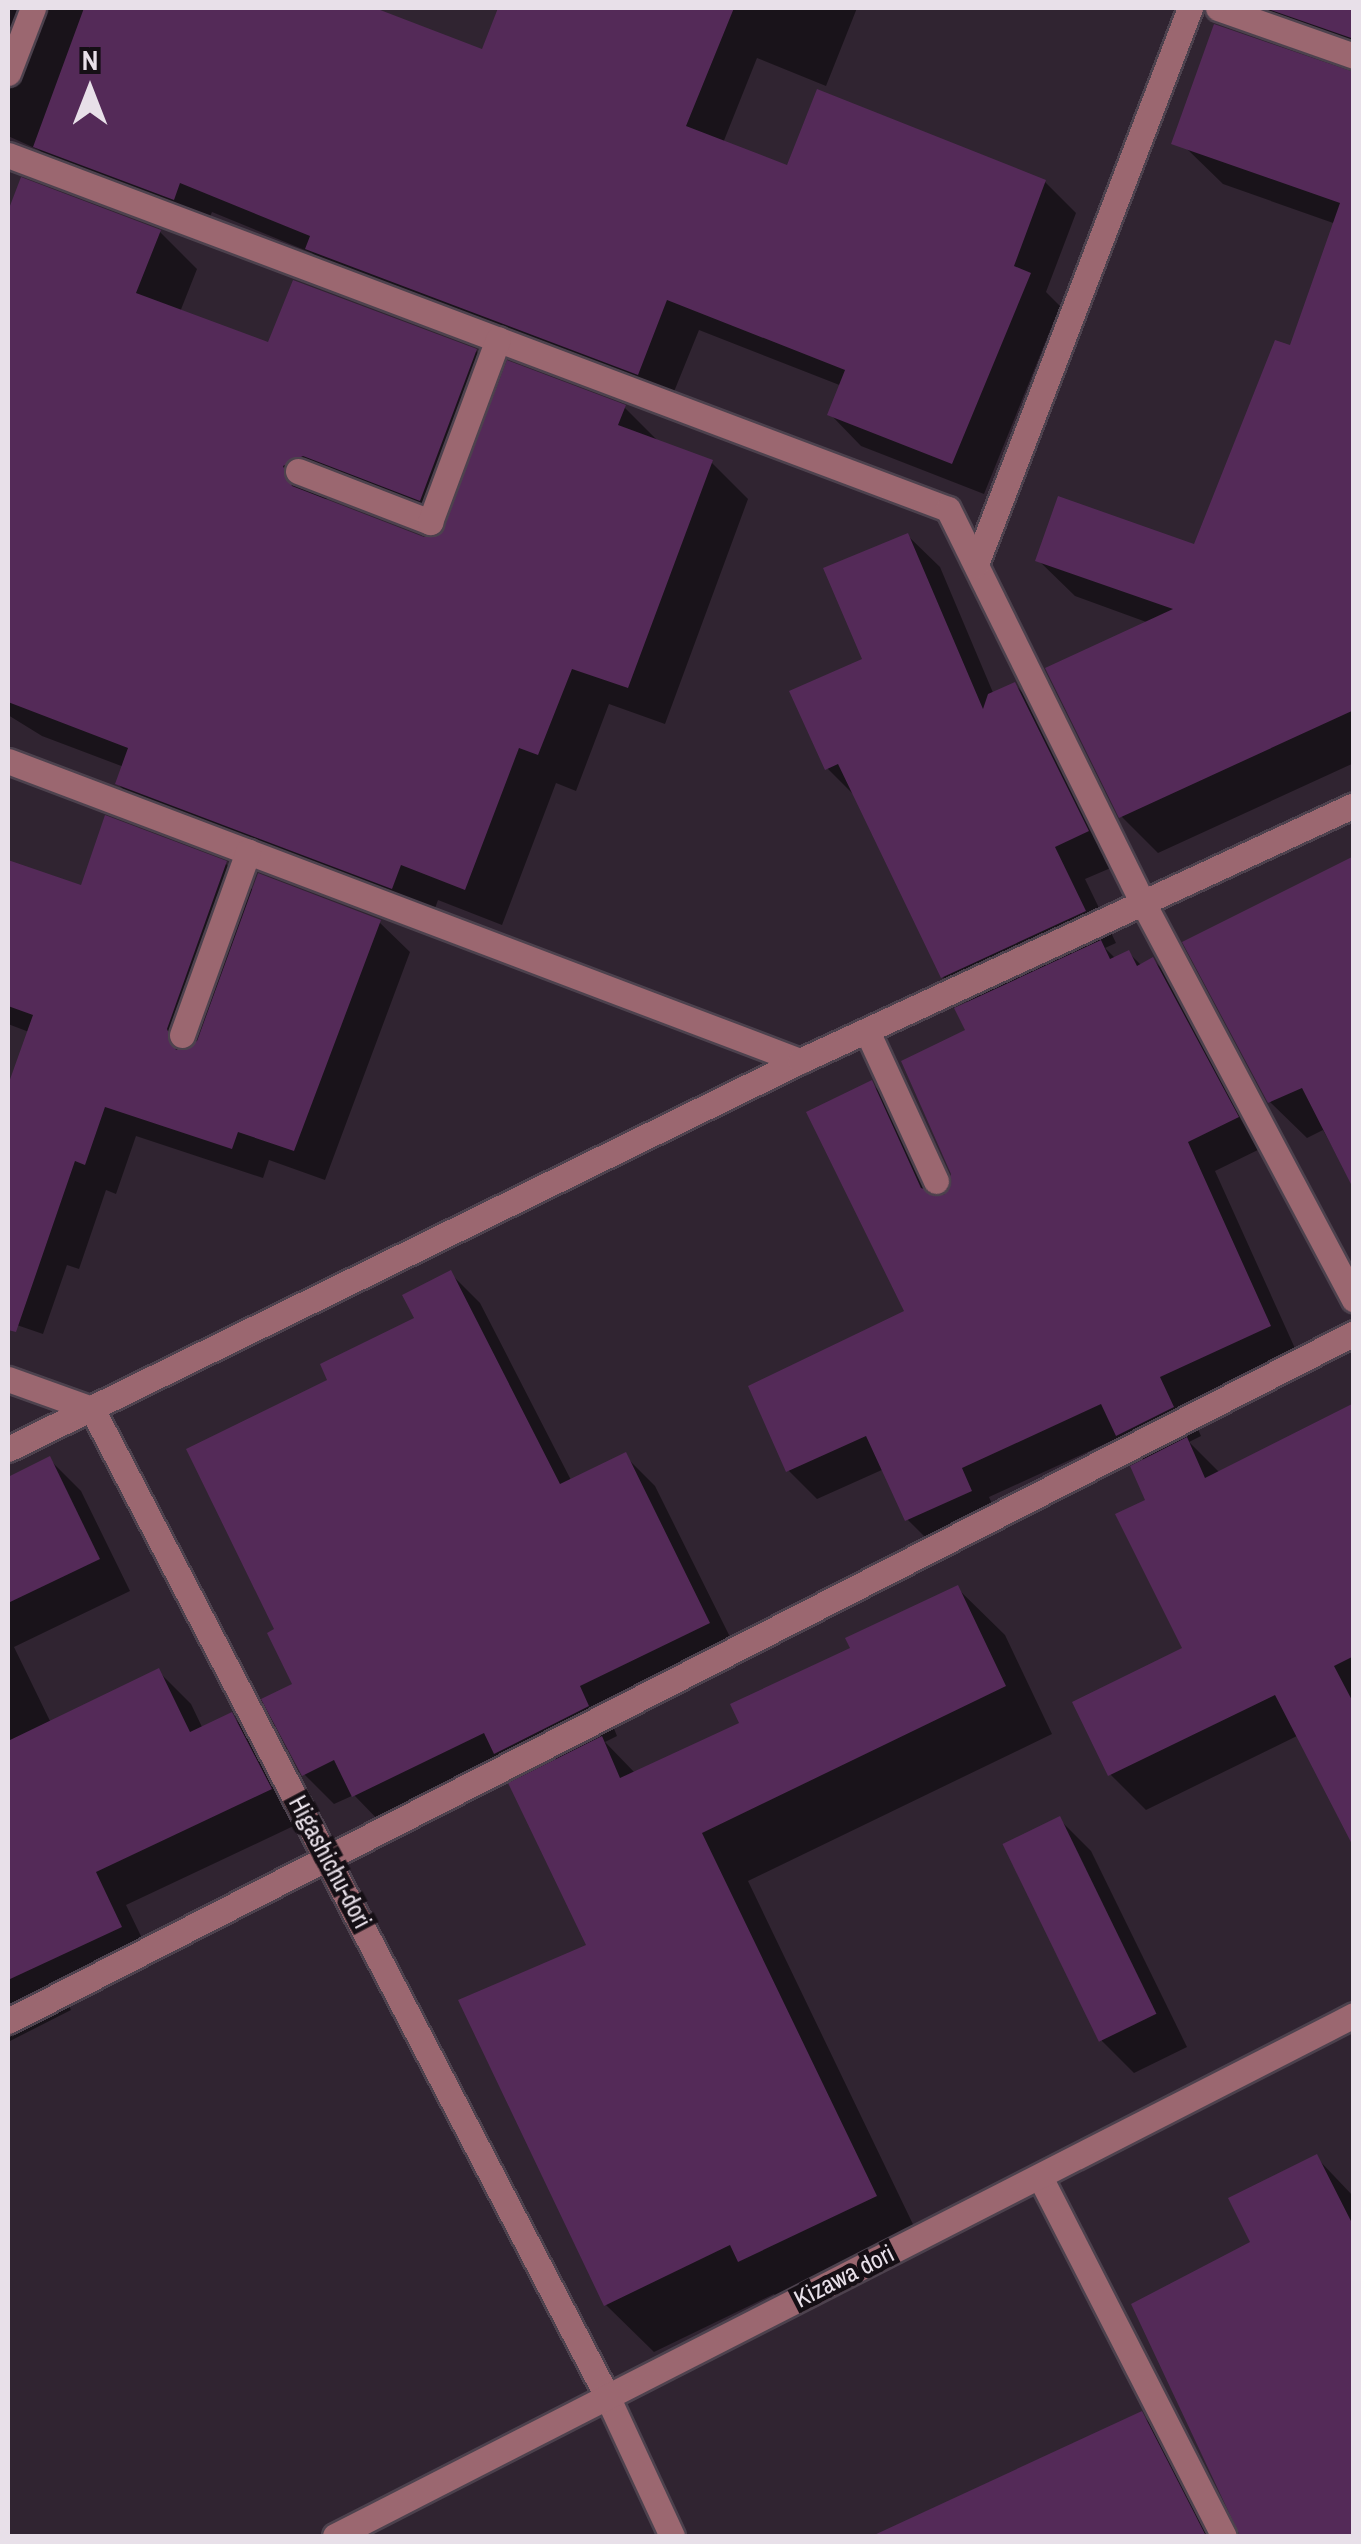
<!DOCTYPE html>
<html>
<head>
<meta charset="utf-8">
<style>
  body { margin:0 }
  #map { position:relative; width:1361px; height:2544px; overflow:hidden; background:#302431; font-family:"Archivo Narrow",sans-serif }
  div>[style] { position:absolute }
  [style*='--x'] { left:calc(var(--x)*1px); top:calc(var(--y)*1px); width:calc(var(--w)*1px); rotate:calc(var(--a)*1deg) }
  .shadow>* { inset:0; background:#0007 }
  .building>* { inset:0; background:#542a58; transform-origin:0 0 }
  .roads { filter:drop-shadow(2px 0 #4d424e) drop-shadow(-2px 0 #4d424e) drop-shadow(0 2px #4d424e) drop-shadow(0 -2px #4d424e) }
  .minor>* { height:25px; margin:-12.5px; padding:0 12.5px; transform-origin:12.5px; border-radius:12.5px; background:#9b6770 }
  span { translate:-50% -50%; white-space:nowrap; text-align:center; line-height:1.15; -webkit-text-stroke:9px #150f15; paint-order:stroke }
  .street-label { font-size:25px; color:#e8e0e9 }
  .frame { position:absolute; inset:0; border:10px solid #e8e0e9; pointer-events:none }
  .north { position:absolute; left:40px; top:40px; width:100px; height:100px; -webkit-text-stroke:8px #150f15; paint-order:stroke; rotate:0deg; font-size:28px; font-weight:700; line-height:40px; text-align:center; color:#e8e0e9 }
  .north::after { content:''; display:block; margin:auto; width:35px; height:45px; background:#e8e0e9; clip-path:polygon(50% 0,100% 100%,50% 72%,0 100%) }
</style>
</head>
<body>
<div id="map">
  <div class="shadow">
    <i style="clip-path:polygon(8px 8px,373px 8px,483px 52px,501px 8px,857px 8px,826px 86px,757px 58px,723px 143px,788px 168px,1045px 182px,1076px 213px,1046px 292px,1060px 306px,984px 494px,861px 446px,830px 414px,842px 386px,699px 330px,669px 404px,339px 280px,312px 253px,212px 212px,205px 229px,67px 177px,39px 150px,8px 136px)"></i>
    <i style="clip-path:polygon(1252px 8px,1354px 8px,1354px 61px)"></i>
    <i style="clip-path:polygon(1354px 72px,1354px 763px,1158px 853px,1121px 816px,1149px 623px,1075px 596px,1038px 560px,1196px 548px,1292px 349px,1336px 224px,1223px 184px,1186px 148px)"></i>
    <i style="clip-path:polygon(evenodd,22px 180px,160px 232px,197px 269px,180px 312px,269px 345px,476px 351px,503px 379px,624px 407px,661px 444px,711px 462px,748px 499px,665px 724px,609px 704px,576px 791px,556px 783px,502px 925px,438px 900px,429px 925px,155px 821px,118px 784px,124px 767px,42px 736px,8px 715px,8px 217px,22px 180px,341px 492px,444px 531px,441px 537px,424px 540px,323px 501px,341px 492px)"></i>
    <i style="clip-path:polygon(908px 536px,940px 567px,994px 695px,1015px 685px,1047px 717px,1120px 864px,1085px 879px,1116px 943px,1105px 948px,1116px 959px,1129px 953px,1142px 966px,1153px 960px,1182px 989px,1266px 1146px,1215px 1171px,1298px 1355px,1187px 1406px,1201px 1436px,1189px 1442px,1220px 1473px,1354px 1417px,1354px 1813px,1299px 1735px,1146px 1810px,1110px 1774px,1185px 1650px,1145px 1461px,1120px 1437px,989px 1497px,999px 1520px,936px 1548px,907px 1519px,884px 1469px,817px 1499px,788px 1470px,907px 1312px,871px 1083px,900px 1112px,939px 1196px,945px 1198px,953px 1174px,969px 1003px,943px 977px,859px 800px,827px 768px)"></i>
    <i style="clip-path:polygon(1354px 859px,1354px 1186px,1323px 1130px,1307px 1138px,1270px 1102px)"></i>
    <i style="clip-path:polygon(8px 862px,83px 888px,226px 864px,254px 891px,379px 922px,410px 952px,325px 1180px,269px 1160px,263px 1178px,136px 1136px,116px 1194px,106px 1190px,79px 1269px,67px 1265px,43px 1334px,8px 1322px,8px 1091px,29px 1032px,8px 1024px)"></i>
    <i style="clip-path:polygon(450px 1273px,480px 1303px,572px 1482px,625px 1456px,655px 1486px,738px 1653px,609px 1716px,617px 1736px,605px 1742px,636px 1774px,742px 1724px,957px 1588px,1005px 1635px,1052px 1734px,748px 1881px,922px 2243px,788px 2308px,774px 2294px,654px 2352px,606px 2305px,590px 1947px,523px 1779px,509px 1765px,384px 1826px,354px 1795px,334px 1804px,304px 1774px,295px 1686px,277px 1630px,331px 1381px,417px 1319px)"></i>
    <i style="clip-path:polygon(49px 1459px,81px 1491px,130px 1591px,14px 1647px,51px 1723px,159px 1672px,191px 1704px,203px 1729px,231px 1715px,264px 1748px,302px 1822px,126px 1905px,152px 1959px,66px 2000px,71px 2010px,8px 2042px,8px 1479px)"></i>
    <i style="clip-path:polygon(1059px 1819px,1091px 1851px,1187px 2047px,1134px 2073px,1102px 2041px)"></i>
    <i style="clip-path:polygon(1316px 2157px,1354px 2197px,1354px 2536px,1239px 2536px,1253px 2243px)"></i>
    <i style="clip-path:polygon(1141px 2414px,1176px 2449px,1221px 2536px,929px 2536px,920px 2517px)"></i>
  </div>
  <div class="building">
    <i style="clip-path:polygon(84px 8px,375px 8px,482px 49px,498px 8px,734px 8px,686px 126px,787px 165px,817px 89px,1046px 180px,1014px 266px,1031px 273px,952px 464px,827px 415px,845px 370px,667px 300px,638px 375px,305px 249px,310px 236px,180px 183px,174px 200px,33px 147px)"></i>
    <i style="clip-path:polygon(1265px 8px,1354px 8px,1354px 39px)"></i>
    <i style="clip-path:polygon(1214px 24px,1354px 72px,1354px 710px,1119px 818px,1045px 668px,1173px 609px,1035px 561px,1058px 496px,1194px 544px,1275px 340px,1290px 345px,1340px 203px,1171px 144px)"></i>
    <i style="clip-path:polygon(21px 177px,161px 230px,136px 293px,268px 342px,293px 280px,477px 349px,420px 501px,303px 456px,283px 466px,292px 486px,424px 537px,439px 535px,507px 360px,626px 405px,618px 425px,713px 460px,628px 688px,572px 669px,538px 755px,519px 748px,465px 890px,401px 865px,392px 889px,115px 784px,128px 748px,8px 702px,8px 211px)"></i>
    <i style="clip-path:polygon(908px 533px,983px 709px,988px 694px,1015px 682px,1089px 831px,1055px 847px,1086px 911px,941px 978px,838px 764px,825px 770px,789px 691px,862px 659px,823px 568px)"></i>
    <i style="clip-path:polygon(105px 815px,227px 861px,167px 1029px,176px 1050px,197px 1041px,258px 873px,381px 920px,294px 1151px,238px 1132px,232px 1149px,105px 1107px,85px 1165px,75px 1161px,16px 1332px,8px 1330px,8px 1085px,33px 1015px,8px 1006px,8px 860px,81px 885px)"></i>
    <i style="clip-path:polygon(1354px 856px,1354px 1190px,1302px 1088px,1268px 1103px,1182px 942px)"></i>
    <i style="clip-path:polygon(1101px 940px,1110px 959px,1129px 950px,1137px 966px,1153px 957px,1239px 1117px,1188px 1142px,1271px 1326px,1160px 1377px,1174px 1407px,1116px 1436px,1101px 1404px,962px 1468px,972px 1491px,905px 1521px,866px 1436px,786px 1472px,748px 1386px,904px 1311px,806px 1112px,872px 1080px,921px 1188px,944px 1195px,951px 1174px,901px 1061px,965px 1030px,954px 1008px)"></i>
    <i style="clip-path:polygon(451px 1270px,560px 1484px,626px 1452px,710px 1623px,580px 1686px,589px 1706px,494px 1754px,484px 1733px,352px 1797px,334px 1760px,302px 1776px,261px 1699px,292px 1684px,267px 1633px,274px 1629px,186px 1449px,327px 1380px,320px 1364px,414px 1318px,402px 1295px)"></i>
    <i style="clip-path:polygon(1354px 1403px,1354px 1656px,1334px 1666px,1354px 1704px,1354px 1848px,1275px 1695px,1108px 1776px,1072px 1702px,1182px 1648px,1115px 1514px,1145px 1500px,1130px 1466px,1187px 1437px,1205px 1478px)"></i>
    <i style="clip-path:polygon(50px 1456px,100px 1559px,8px 1603px,8px 1477px)"></i>
    <i style="clip-path:polygon(958px 1585px,1006px 1686px,702px 1833px,877px 2196px,738px 2262px,730px 2245px,604px 2306px,458px 2000px,586px 1945px,508px 1783px,602px 1736px,620px 1778px,739px 1723px,730px 1704px,850px 1648px,845px 1638px)"></i>
    <i style="clip-path:polygon(159px 1668px,190px 1732px,232px 1712px,272px 1789px,96px 1872px,122px 1927px,8px 1980px,8px 1741px)"></i>
    <i style="left:1060px;top:1816px;width:220px;height:64px;rotate:64deg"></i>
    <i style="clip-path:polygon(1317px 2154px,1354px 2227px,1354px 2536px,1240px 2536px,1131px 2304px,1250px 2242px,1228px 2198px)"></i>
    <i style="clip-path:polygon(1142px 2411px,1206px 2536px,872px 2536px)"></i>
  </div>
  <div class="roads">
    <div class="minor">
      <i style="--x:1218;--y:8;--w:144;--a:19.4"></i>
      <i style="--x:8;--y:73;--w:70;--a:-69"></i>
      <i style="--x:8;--y:155;--w:1004;--a:20.64"></i>
      <i style="--x:948;--y:509;--w:440;--a:63.7"></i>
      <i style="--x:1143;--y:903;--w:449;--a:62"></i>
      <i style="--x:298;--y:471;--w:142;--a:21.1"></i>
      <i style="--x:430;--y:522;--w:195;--a:-69.6"></i>
      <i style="--x:976;--y:564;--w:596;--a:-68.95"></i>
      <i style="--x:8;--y:761;--w:847;--a:20.75"></i>
      <i style="--x:867;--y:1031;--w:165;--a:65.3"></i>
      <i style="--x:182;--y:1035;--w:195;--a:-70.2"></i>
      <i style="--x:8;--y:1379;--w:89;--a:19.7"></i>
      <i style="--x:92;--y:1409;--w:1113;--a:62.45"></i>
      <i style="--x:607;--y:2396;--w:154;--a:65.1"></i>
      <i style="--x:8;--y:1449;--w:882;--a:-26.1"></i>
      <i style="--x:800;--y:1061;--w:610;--a:-24.8"></i>
      <i style="--x:8;--y:2021;--w:1512;--a:-27.07"></i>
      <i style="--x:1040;--y:2177;--w:403;--a:62.9"></i>
      <i style="--x:335;--y:2536;--w:1144;--a:-27.08"></i>
    </div>
  </div>
  <div class="street-label">
    <span style="left:330px;top:1862px;rotate:62deg">Higashichu-dori</span>
    <span style="left:844px;top:2276px;rotate:-27deg">Kizawa dori</span>
  </div>
  <div class="frame"></div>
  <div class="north">N</div>
</div>
</body>
</html>
